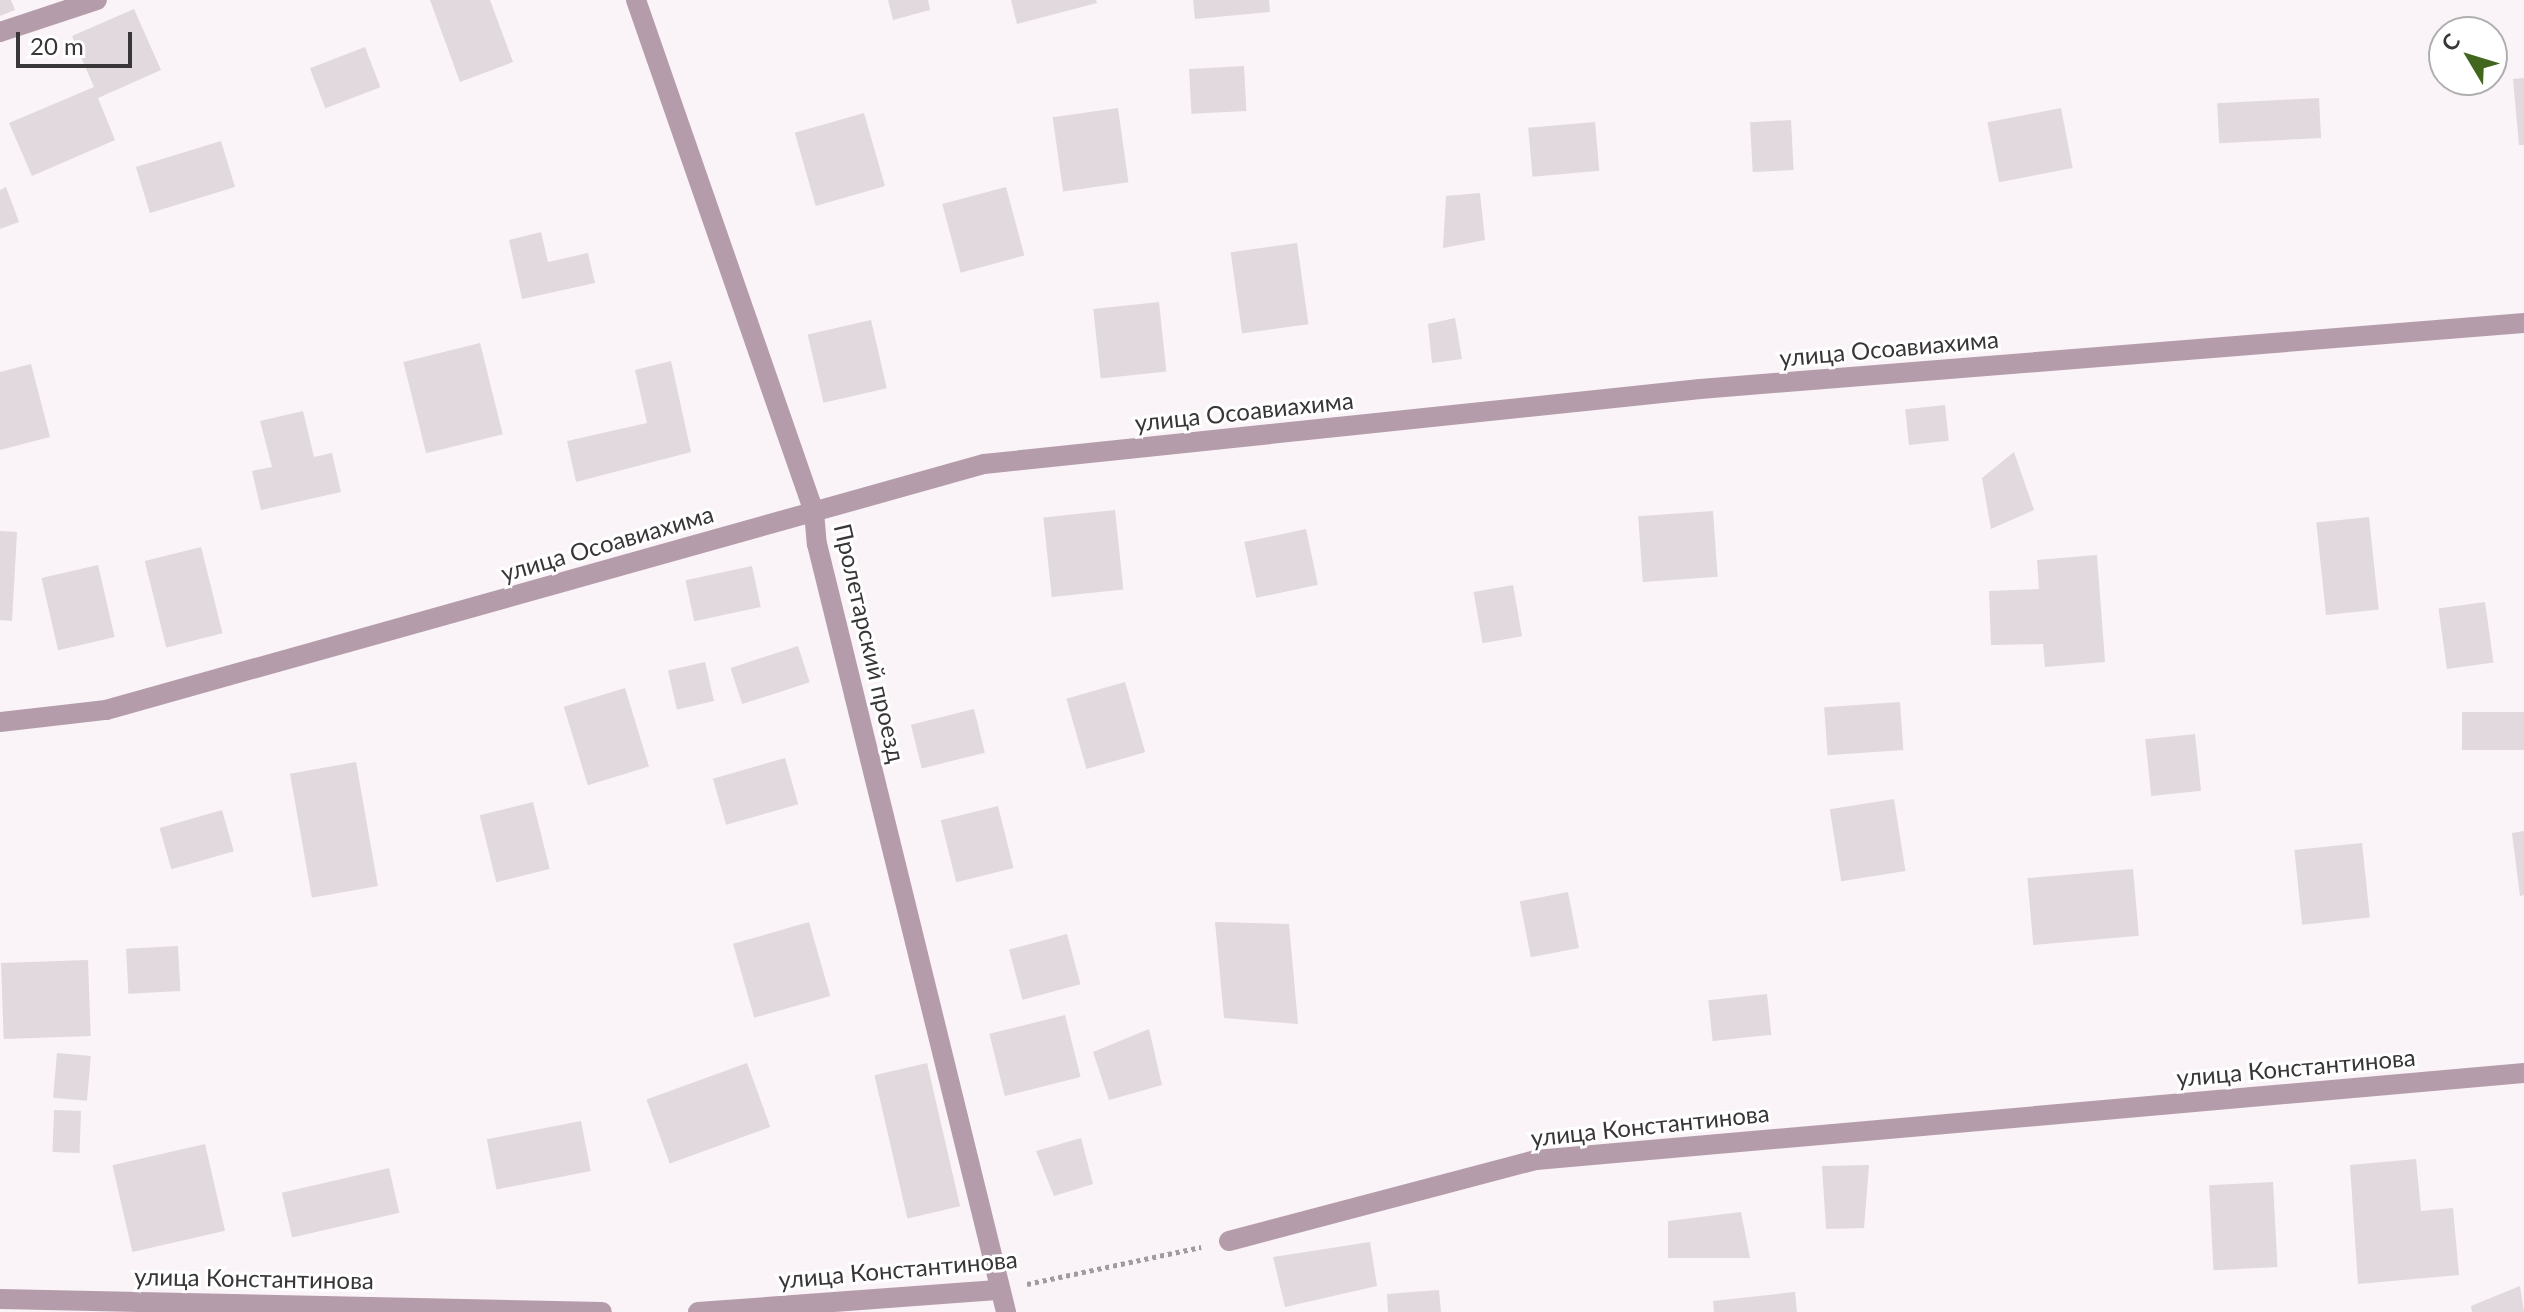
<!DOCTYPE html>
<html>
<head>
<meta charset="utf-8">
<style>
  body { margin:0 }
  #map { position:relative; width:2524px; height:1312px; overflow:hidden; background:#faf3f7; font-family:Lato,sans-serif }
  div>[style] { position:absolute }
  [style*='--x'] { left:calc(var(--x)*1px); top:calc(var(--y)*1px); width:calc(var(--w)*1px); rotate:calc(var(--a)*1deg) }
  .building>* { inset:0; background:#e1d9dd; transform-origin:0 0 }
  .path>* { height:5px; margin-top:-2.5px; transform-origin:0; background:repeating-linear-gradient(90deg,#a19b9e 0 4px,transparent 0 8px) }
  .minor>* { height:20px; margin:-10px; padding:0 10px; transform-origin:10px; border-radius:10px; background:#b59caa }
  span { translate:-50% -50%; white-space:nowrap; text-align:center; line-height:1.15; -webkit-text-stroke:6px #fff; paint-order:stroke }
  .street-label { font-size:24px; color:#393638 }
  .north { position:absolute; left:2428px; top:16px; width:80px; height:80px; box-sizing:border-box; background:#fff; border:2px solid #b0afaf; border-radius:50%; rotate:308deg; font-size:22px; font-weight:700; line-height:32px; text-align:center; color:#393638 }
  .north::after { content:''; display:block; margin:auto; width:28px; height:36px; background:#43661e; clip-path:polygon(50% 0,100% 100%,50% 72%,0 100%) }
  .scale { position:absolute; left:16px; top:32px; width:116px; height:36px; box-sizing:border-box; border:4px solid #393638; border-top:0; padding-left:10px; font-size:24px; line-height:28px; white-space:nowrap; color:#393638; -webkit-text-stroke:6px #fff; paint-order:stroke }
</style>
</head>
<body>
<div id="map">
  <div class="building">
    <i style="clip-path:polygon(0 0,11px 0,15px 10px,0 16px)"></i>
    <i style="clip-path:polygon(430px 0,490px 0,513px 62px,460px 82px)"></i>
    <i style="clip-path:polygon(888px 0,928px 0,930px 10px,893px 20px)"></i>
    <i style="clip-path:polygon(1011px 0,1096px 0,1097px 3px,1017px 24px)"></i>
    <i style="clip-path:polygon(1193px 0,1269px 0,1270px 12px,1195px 19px)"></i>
    <i style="clip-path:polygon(134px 9px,161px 70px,98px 98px,115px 140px,32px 176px,9px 123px,94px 87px,72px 36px)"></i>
    <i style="left:365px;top:47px;width:43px;height:59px;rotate:69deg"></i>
    <i style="left:1244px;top:66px;width:45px;height:55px;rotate:87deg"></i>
    <i style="clip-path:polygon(2524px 78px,2524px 145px,2519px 145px,2513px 79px)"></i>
    <i style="left:2319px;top:98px;width:40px;height:102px;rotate:87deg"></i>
    <i style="left:1118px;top:108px;width:75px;height:66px;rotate:82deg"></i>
    <i style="left:2061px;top:108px;width:61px;height:75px;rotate:79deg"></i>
    <i style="left:864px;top:113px;width:76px;height:72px;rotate:74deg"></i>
    <i style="left:1791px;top:120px;width:50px;height:41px;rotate:87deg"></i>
    <i style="left:1595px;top:122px;width:49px;height:67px;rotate:85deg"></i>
    <i style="left:221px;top:141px;width:48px;height:89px;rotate:73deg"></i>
    <i style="clip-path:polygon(6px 187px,19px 222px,0 229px,0 190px)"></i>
    <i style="left:1006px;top:187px;width:71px;height:66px;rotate:75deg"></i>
    <i style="clip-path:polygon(1480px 193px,1485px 240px,1443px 248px,1446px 196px)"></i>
    <i style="clip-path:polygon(541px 232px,548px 262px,588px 253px,595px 283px,522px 299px,509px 240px)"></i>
    <i style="left:1297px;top:243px;width:82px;height:67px;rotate:82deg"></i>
    <i style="left:1159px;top:302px;width:70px;height:66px;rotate:84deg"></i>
    <i style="clip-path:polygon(1455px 318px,1462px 359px,1432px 363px,1428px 324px)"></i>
    <i style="left:871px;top:320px;width:70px;height:65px;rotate:77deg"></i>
    <i style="left:480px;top:343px;width:94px;height:79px;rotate:76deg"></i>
    <i style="clip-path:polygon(671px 361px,691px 452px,576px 482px,567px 441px,647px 423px,635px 370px)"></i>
    <i style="clip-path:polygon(31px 364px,50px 437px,0 450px,0 372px)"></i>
    <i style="left:1945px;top:405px;width:36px;height:40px;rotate:84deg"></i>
    <i style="clip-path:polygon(303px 411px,314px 457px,332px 453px,341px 492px,261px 510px,252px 471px,272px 467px,260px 421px)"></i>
    <i style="clip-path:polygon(2014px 452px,2034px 510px,1991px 529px,1982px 478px)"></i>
    <i style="left:1115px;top:510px;width:80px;height:72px;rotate:84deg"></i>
    <i style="left:1713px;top:511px;width:66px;height:75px;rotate:86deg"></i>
    <i style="left:2369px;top:517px;width:93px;height:53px;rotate:84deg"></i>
    <i style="left:1306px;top:529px;width:57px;height:63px;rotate:78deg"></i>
    <i style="clip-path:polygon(0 531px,17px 532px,12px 621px,0 620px)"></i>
    <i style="left:201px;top:547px;width:89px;height:58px;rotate:76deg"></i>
    <i style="clip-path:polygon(2097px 555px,2105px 662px,2045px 667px,2043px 644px,1991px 645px,1989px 591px,2039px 589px,2037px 560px)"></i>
    <i style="left:98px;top:565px;width:74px;height:58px;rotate:77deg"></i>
    <i style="left:752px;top:566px;width:42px;height:68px;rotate:78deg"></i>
    <i style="left:1513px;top:585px;width:52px;height:40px;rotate:80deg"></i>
    <i style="left:2485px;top:602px;width:61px;height:47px;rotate:82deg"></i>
    <i style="left:798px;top:646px;width:38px;height:71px;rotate:72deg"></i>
    <i style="left:705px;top:662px;width:40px;height:38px;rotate:77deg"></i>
    <i style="left:1125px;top:682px;width:73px;height:61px;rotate:74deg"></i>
    <i style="left:625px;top:688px;width:82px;height:64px;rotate:73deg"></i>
    <i style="left:1900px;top:702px;width:48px;height:76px;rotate:86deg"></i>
    <i style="left:974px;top:709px;width:45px;height:65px;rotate:76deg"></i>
    <i style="left:2524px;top:712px;width:38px;height:62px;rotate:90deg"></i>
    <i style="left:2195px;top:734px;width:57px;height:50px;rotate:84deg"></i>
    <i style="left:785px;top:758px;width:48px;height:75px;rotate:74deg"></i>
    <i style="left:356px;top:762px;width:126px;height:67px;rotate:80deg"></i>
    <i style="left:1894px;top:799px;width:73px;height:65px;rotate:81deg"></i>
    <i style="left:533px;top:802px;width:69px;height:55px;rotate:76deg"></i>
    <i style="left:998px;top:806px;width:64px;height:59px;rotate:76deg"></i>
    <i style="left:222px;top:810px;width:43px;height:65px;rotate:74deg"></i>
    <i style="clip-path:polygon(2524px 831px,2524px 895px,2520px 896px,2512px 833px)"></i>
    <i style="left:2362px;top:843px;width:75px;height:68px;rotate:84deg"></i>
    <i style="left:2133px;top:869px;width:67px;height:106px;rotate:85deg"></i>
    <i style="left:1568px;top:892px;width:57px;height:49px;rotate:79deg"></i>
    <i style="left:809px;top:922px;width:77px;height:79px;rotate:74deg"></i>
    <i style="clip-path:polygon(1215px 922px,1289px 924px,1298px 1024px,1224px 1018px)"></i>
    <i style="left:1067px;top:934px;width:52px;height:60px;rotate:75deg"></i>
    <i style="left:178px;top:946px;width:45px;height:52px;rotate:87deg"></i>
    <i style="left:88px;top:960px;width:76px;height:87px;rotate:88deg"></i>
    <i style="left:1767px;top:994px;width:41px;height:59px;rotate:84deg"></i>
    <i style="left:1065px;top:1015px;width:64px;height:78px;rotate:76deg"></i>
    <i style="clip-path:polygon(1149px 1029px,1162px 1085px,1109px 1100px,1093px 1052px)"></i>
    <i style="left:57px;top:1053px;width:34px;height:45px;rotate:5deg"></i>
    <i style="left:747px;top:1063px;width:68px;height:107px;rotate:70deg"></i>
    <i style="left:927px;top:1063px;width:147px;height:54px;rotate:77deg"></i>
    <i style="left:54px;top:1110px;width:27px;height:42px;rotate:2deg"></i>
    <i style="left:581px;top:1121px;width:51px;height:96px;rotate:79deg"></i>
    <i style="clip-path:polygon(1081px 1138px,1093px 1184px,1054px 1196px,1036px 1151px)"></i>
    <i style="left:205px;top:1144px;width:89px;height:95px;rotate:77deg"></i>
    <i style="clip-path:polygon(2416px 1159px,2421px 1211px,2453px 1208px,2459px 1275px,2358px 1284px,2350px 1165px)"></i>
    <i style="clip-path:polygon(1869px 1165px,1864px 1228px,1826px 1229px,1822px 1166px)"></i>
    <i style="left:389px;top:1168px;width:46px;height:110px;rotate:77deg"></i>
    <i style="left:2273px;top:1182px;width:85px;height:64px;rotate:87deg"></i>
    <i style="clip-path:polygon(1741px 1212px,1750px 1258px,1668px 1258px,1668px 1221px)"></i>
    <i style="clip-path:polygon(1370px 1242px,1377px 1286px,1285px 1307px,1273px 1257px)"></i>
    <i style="clip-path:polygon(2520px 1286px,2524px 1312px,2472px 1312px,2471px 1306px)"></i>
    <i style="clip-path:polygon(1439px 1290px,1441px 1312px,1388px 1312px,1387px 1294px)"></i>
    <i style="clip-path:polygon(1795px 1292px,1797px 1312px,1714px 1312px,1713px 1301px)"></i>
  </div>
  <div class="path">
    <i style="--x:1027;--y:1284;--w:178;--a:-12"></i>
  </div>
  <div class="minor">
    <i style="--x:636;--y:0;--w:542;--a:70.83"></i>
    <i style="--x:814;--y:512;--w:32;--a:85"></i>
    <i style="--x:817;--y:544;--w:791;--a:76.17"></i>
    <i style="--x:0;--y:32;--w:102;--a:-18.3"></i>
    <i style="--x:0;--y:722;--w:107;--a:-6.5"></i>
    <i style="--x:106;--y:710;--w:912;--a:-15.65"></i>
    <i style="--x:984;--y:464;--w:720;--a:-5.98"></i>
    <i style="--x:1700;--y:389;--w:827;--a:-4.58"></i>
    <i style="--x:1229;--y:1241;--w:318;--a:-14.8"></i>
    <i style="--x:1536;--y:1160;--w:992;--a:-5.03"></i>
    <i style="--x:0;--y:1299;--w:602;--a:1.24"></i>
    <i style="--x:698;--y:1312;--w:303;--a:-4.2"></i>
  </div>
  <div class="street-label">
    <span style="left:1889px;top:348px;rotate:-5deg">улица Осоавиахима</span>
    <span style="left:1244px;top:411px;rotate:-6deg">улица Осоавиахима</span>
    <span style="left:607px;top:543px;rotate:-16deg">улица Осоавиахима</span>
    <span style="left:870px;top:643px;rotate:77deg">Пролетарский проезд</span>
    <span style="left:2296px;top:1067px;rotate:-5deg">улица Константинова</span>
    <span style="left:1650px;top:1125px;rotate:-6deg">улица Константинова</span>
    <span style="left:898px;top:1269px;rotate:-5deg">улица Константинова</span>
    <span style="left:254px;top:1278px;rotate:1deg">улица Константинова</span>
  </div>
  <div class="north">С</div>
  <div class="scale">20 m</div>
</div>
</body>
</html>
